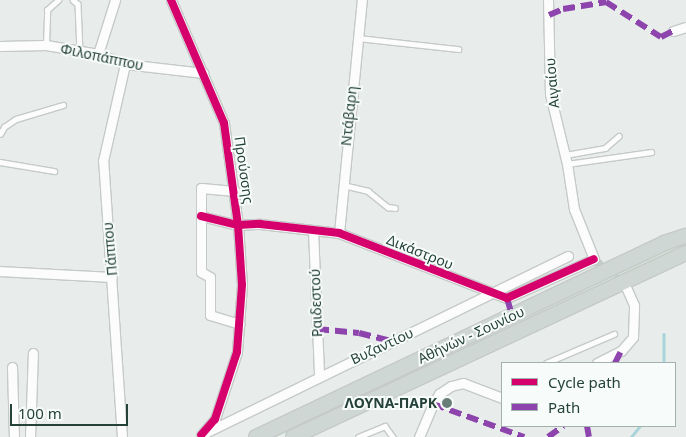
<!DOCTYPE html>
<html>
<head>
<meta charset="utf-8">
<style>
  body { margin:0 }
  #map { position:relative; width:686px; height:437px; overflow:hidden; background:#e8edeb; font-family:"Noto Sans",sans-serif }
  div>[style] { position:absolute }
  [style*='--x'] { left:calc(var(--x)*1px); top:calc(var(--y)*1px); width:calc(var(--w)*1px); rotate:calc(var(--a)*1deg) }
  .green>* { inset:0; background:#d1e6d8 }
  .stream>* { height:2.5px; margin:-1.25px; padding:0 1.25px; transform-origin:1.25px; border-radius:1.25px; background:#a9d4db }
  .minor-tunnel>* { height:9px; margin-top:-4.5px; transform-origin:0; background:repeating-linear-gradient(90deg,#c1cbc8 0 9px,transparent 0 13.5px) }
  .roads { filter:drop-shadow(1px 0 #c5cac8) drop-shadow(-1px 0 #c5cac8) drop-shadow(0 1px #c5cac8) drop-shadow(0 -1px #c5cac8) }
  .service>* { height:4.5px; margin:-2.25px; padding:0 2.25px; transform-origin:2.25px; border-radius:2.25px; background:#fcfcfc }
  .minor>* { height:9px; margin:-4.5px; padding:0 4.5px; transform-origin:4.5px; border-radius:4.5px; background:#fcfcfc }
  .primary>* { height:14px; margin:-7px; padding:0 7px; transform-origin:7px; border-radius:7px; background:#cfd7d5 }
  .quiet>* { height:6px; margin-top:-3px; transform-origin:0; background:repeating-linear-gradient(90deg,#8e44ad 0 12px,transparent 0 18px) }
  .cycleway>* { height:8px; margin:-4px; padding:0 4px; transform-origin:4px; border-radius:4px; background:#d6006c }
  .dots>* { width:14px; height:14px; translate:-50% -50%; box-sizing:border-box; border:2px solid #f7fbf9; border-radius:50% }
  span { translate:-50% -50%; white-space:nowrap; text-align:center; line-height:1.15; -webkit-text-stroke:4px #f7fbf9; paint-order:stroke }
  .street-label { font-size:14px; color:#24423a }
  .poi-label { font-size:14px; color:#24423a; font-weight:700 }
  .right { translate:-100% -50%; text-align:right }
  .legend { position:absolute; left:501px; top:362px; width:175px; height:65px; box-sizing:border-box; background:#f7fbf9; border:1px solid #a3b1ad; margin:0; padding:6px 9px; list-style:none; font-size:15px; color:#24423a }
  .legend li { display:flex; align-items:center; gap:10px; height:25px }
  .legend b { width:25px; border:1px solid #a3b1ad }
  .scale { position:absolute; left:10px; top:404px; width:118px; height:22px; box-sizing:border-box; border:2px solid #24423a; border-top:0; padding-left:6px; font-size:15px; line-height:18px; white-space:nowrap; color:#24423a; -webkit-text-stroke:4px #f7fbf9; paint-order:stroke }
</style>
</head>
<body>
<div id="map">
  <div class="green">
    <i style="clip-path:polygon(686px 244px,277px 437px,267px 437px,663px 251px)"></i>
  </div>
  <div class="stream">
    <i style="--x:664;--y:334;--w:29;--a:90"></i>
    <i style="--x:631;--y:437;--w:14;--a:-51"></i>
  </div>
  <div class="minor-tunnel">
    <i style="--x:594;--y:259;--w:39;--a:42"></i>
  </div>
  <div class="roads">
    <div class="service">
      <i style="--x:73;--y:0;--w:6;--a:39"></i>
      <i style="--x:78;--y:4;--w:47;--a:87.6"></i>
      <i style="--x:358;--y:38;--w:101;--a:6.3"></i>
      <i style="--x:46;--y:45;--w:35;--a:-88"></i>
      <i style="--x:47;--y:10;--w:15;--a:-42"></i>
      <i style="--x:0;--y:134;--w:8;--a:-60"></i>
      <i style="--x:4;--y:127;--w:14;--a:-34"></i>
      <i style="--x:16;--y:119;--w:49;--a:-16.6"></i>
      <i style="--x:565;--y:155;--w:41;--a:-9.9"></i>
      <i style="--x:605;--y:148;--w:18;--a:-41"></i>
      <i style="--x:0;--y:162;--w:55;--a:9.5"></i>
      <i style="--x:567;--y:164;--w:85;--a:-8.1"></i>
      <i style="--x:343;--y:185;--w:26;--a:13"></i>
      <i style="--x:368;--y:191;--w:26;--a:39"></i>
      <i style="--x:388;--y:207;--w:7;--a:8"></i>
      <i style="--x:546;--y:363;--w:74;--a:-23.1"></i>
      <i style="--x:358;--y:437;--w:29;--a:-22"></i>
      <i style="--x:385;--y:426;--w:14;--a:54"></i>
    </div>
    <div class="minor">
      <i style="--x:171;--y:0;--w:134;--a:66.7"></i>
      <i style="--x:224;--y:123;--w:103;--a:82.2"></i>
      <i style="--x:238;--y:225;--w:60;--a:86.2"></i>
      <i style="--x:242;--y:285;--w:67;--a:94.3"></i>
      <i style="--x:237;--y:352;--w:71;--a:108.2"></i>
      <i style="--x:215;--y:419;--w:21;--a:131"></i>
      <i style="--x:673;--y:31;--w:14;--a:-17"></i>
      <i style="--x:0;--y:46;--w:46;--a:-1.2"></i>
      <i style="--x:46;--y:45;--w:53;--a:9.8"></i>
      <i style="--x:98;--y:54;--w:29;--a:20"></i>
      <i style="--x:125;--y:64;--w:79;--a:6.6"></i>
      <i style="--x:98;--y:54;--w:57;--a:-72.5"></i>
      <i style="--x:235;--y:191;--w:34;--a:-175"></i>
      <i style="--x:201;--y:188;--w:84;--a:90"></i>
      <i style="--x:201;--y:272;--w:10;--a:29"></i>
      <i style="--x:210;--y:277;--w:38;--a:90"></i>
      <i style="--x:210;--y:315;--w:31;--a:17"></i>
      <i style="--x:201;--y:216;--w:38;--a:14"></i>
      <i style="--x:238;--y:225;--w:22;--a:-3"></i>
      <i style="--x:260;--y:224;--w:80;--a:6.5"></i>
      <i style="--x:339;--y:233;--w:180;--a:21.2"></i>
      <i style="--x:507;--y:298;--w:95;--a:-24.1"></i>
      <i style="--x:594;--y:259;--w:54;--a:-111.8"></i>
      <i style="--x:574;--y:209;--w:46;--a:-98.8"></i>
      <i style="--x:567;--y:164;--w:72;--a:-103.7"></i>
      <i style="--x:550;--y:94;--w:94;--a:-91.2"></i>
      <i style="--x:313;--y:230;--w:146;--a:87.6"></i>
      <i style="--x:339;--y:233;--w:234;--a:-84.4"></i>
      <i style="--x:0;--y:271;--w:112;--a:3.1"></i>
      <i style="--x:597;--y:363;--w:27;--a:-27"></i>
      <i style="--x:621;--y:351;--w:18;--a:-49"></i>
      <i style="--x:633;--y:337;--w:32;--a:-88"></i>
      <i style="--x:634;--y:305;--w:20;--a:-114"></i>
      <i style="--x:12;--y:367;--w:70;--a:88.4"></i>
      <i style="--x:205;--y:433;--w:404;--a:-26"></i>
      <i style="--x:30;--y:437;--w:84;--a:-88"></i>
      <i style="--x:122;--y:437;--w:277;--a:-93.9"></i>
      <i style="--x:103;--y:161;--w:99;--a:-77.2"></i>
      <i style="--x:419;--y:437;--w:36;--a:-67"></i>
      <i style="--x:433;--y:404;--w:12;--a:-59"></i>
      <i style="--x:439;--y:394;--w:14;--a:-34"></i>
      <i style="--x:451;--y:386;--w:12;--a:-14"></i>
      <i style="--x:463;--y:383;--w:42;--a:21"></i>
    </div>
    <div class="primary">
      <i style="--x:256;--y:437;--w:452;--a:-25.4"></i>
      <i style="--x:664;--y:243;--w:23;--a:-18"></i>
      <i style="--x:293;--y:437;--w:434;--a:-25.1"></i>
    </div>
  </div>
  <div class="quiet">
    <i style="--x:549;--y:15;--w:15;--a:-23"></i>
    <i style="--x:563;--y:9;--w:44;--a:-9.2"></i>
    <i style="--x:606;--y:2;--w:65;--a:32.5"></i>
    <i style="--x:661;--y:37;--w:13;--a:-27"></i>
    <i style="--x:507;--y:298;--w:18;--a:74"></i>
    <i style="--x:317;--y:329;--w:42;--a:5.4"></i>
    <i style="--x:359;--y:333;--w:34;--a:14"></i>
    <i style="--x:615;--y:363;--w:13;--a:-63"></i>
    <i style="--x:433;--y:404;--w:97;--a:19.9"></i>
    <i style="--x:587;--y:426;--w:11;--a:80"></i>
    <i style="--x:548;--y:437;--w:19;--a:-36"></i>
  </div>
  <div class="cycleway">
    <i style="--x:171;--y:0;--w:134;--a:66.7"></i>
    <i style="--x:224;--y:123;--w:103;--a:82.2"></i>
    <i style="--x:238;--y:225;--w:60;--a:86.2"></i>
    <i style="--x:242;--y:285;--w:67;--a:94.3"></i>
    <i style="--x:237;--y:352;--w:71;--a:108.2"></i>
    <i style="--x:215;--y:419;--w:21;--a:131"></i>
    <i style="--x:201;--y:216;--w:38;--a:14"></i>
    <i style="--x:238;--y:225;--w:22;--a:-3"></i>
    <i style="--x:260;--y:224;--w:80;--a:6.5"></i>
    <i style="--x:339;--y:233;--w:180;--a:21.2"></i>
    <i style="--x:507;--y:298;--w:95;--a:-24.1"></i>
  </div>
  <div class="dots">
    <i style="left:447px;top:403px;background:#697e78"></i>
  </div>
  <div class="street-label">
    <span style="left:102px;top:57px;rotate:12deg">Φιλοπάππου</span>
    <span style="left:552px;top:83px;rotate:-95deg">Αιγαίου</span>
    <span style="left:349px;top:116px;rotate:-84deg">Ντάβαρη</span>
    <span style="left:244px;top:170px;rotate:82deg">Προύσσης</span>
    <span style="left:110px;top:249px;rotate:-95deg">Πάππου</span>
    <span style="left:420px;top:252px;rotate:22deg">Δικάστρου</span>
    <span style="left:316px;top:303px;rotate:-92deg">Ραιδεστού</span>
    <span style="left:471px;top:335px;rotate:-25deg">Αθήνών - Σουνίου</span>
    <span style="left:382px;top:346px;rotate:-25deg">Βυζαντίου</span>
  </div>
  <div class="poi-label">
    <span class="right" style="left:437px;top:403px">ΛΟΥΝΑ-ΠΑΡΚ</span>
  </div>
  <ul class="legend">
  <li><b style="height:6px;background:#d6006c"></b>Cycle path</li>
  <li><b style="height:6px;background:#8e44ad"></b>Path</li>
  </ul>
  <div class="scale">100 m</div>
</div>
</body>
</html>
